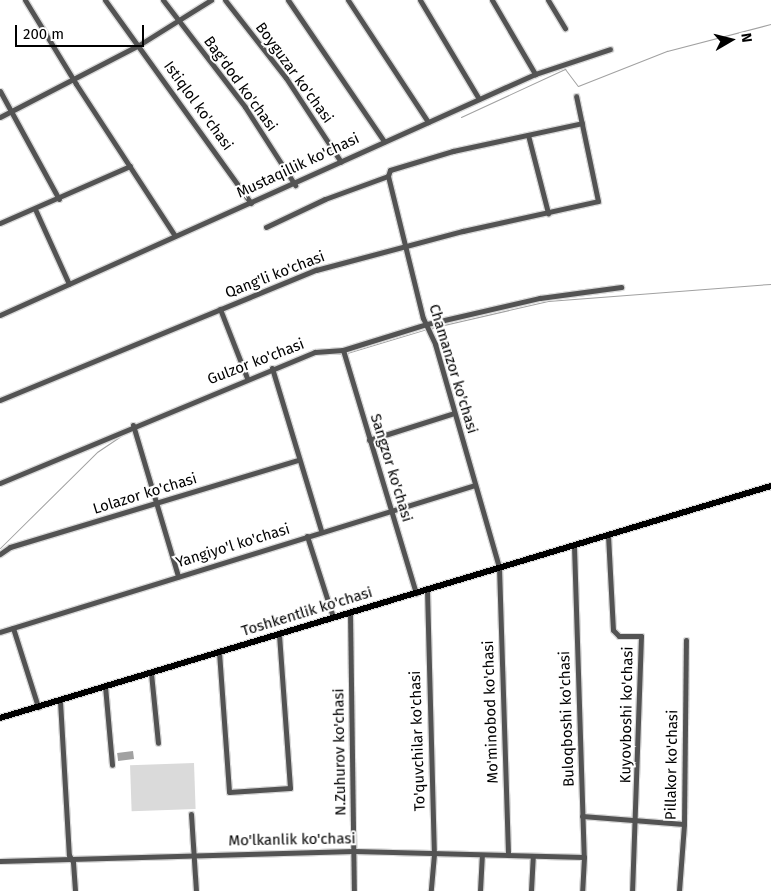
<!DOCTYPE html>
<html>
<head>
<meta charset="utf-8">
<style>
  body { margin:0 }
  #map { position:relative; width:771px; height:891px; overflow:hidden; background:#fff; font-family:"Fira Sans",sans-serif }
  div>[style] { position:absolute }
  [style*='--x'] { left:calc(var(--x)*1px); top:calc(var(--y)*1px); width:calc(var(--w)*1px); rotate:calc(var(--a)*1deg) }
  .green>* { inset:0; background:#dadada; transform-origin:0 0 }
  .water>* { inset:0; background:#a1a1a1; transform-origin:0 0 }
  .stream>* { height:1px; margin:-0.5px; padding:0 0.5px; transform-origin:0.5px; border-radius:0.5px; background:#a1a1a1 }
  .roads { filter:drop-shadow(1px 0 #dbdbdb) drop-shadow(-1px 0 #dbdbdb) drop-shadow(0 1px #dbdbdb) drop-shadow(0 -1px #dbdbdb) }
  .minor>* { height:5px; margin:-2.5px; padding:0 2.5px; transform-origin:2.5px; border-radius:2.5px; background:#535353 }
  .major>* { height:6px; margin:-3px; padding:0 3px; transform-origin:3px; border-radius:3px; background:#000 }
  span { translate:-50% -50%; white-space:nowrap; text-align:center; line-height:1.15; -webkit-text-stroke:4px #fff; paint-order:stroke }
  .street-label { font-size:15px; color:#000 }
  .north { position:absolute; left:706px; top:15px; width:50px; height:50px; -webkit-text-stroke:4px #fff; paint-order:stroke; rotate:82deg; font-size:14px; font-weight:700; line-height:20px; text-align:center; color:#000 }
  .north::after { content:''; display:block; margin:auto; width:18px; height:22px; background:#000; clip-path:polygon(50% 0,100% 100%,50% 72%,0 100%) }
  .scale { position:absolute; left:15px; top:25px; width:129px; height:22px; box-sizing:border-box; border:2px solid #000; border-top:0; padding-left:6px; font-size:15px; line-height:18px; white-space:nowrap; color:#000; -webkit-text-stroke:4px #fff; paint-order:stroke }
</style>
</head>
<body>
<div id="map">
  <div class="green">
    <i style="left:194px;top:763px;width:46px;height:64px;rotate:88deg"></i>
  </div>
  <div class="water">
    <i style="left:133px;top:751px;width:8px;height:16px;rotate:83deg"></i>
  </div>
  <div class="stream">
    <i style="--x:461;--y:117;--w:115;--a:-24.8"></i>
    <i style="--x:565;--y:69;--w:21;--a:53"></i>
    <i style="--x:578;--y:86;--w:96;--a:-21.5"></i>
    <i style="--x:667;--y:51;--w:107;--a:-14.6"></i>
    <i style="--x:431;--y:328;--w:120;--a:-13"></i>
    <i style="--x:548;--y:301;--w:224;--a:-4.4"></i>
    <i style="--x:347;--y:353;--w:84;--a:-16.7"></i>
    <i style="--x:322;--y:354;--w:21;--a:0"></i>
    <i style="--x:0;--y:548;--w:136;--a:-44.7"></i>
    <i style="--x:97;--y:452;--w:30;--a:-34"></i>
  </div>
  <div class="roads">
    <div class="minor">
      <i style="--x:25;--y:0;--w:98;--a:58.7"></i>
      <i style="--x:76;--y:84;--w:181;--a:56.9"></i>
      <i style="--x:105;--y:0;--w:250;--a:54.3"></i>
      <i style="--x:163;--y:0;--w:135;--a:52.5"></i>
      <i style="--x:245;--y:107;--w:93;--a:57.3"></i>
      <i style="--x:225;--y:0;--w:99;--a:52"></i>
      <i style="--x:286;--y:78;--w:100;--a:56.8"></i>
      <i style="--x:288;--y:0;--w:171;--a:55.8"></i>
      <i style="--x:348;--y:0;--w:146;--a:56.7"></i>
      <i style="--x:420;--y:0;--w:115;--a:59.2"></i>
      <i style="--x:492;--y:0;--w:86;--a:59.8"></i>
      <i style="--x:548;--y:0;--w:33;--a:59"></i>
      <i style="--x:0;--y:91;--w:123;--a:61.4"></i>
      <i style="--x:0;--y:117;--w:157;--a:-27.4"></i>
      <i style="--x:139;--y:45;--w:85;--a:-32"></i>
      <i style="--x:528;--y:135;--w:81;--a:75.6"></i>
      <i style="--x:388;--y:176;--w:146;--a:76.2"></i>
      <i style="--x:423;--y:318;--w:29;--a:65"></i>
      <i style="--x:435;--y:344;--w:232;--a:74"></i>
      <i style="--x:499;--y:567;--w:288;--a:88.2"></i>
      <i style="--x:35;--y:209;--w:82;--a:65.6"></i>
      <i style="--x:0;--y:223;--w:142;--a:-23.7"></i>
      <i style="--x:266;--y:227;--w:65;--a:-25.4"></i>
      <i style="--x:325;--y:199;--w:67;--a:-20.1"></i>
      <i style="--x:388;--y:176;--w:6;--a:-72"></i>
      <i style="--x:390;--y:170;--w:66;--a:-16.8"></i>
      <i style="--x:453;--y:151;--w:132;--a:-12.2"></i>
      <i style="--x:220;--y:309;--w:74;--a:68.6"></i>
      <i style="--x:0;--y:315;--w:587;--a:-24.25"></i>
      <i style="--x:535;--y:74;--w:79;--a:-18.4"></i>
      <i style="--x:343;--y:350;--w:254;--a:73.3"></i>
      <i style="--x:272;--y:368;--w:169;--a:73.2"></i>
      <i style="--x:0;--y:400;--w:342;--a:-22.4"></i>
      <i style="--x:316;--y:270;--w:152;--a:-14.9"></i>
      <i style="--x:463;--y:231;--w:138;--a:-12.5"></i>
      <i style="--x:598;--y:201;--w:107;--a:-101.8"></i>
      <i style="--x:133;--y:425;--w:158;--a:73.4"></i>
      <i style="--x:369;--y:440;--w:89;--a:-17.6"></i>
      <i style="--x:0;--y:483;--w:341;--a:-22.6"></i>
      <i style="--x:315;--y:352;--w:28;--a:-4"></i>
      <i style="--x:343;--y:350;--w:88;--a:-17.2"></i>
      <i style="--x:427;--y:324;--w:116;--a:-13"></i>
      <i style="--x:540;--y:298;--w:82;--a:-7.7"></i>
      <i style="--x:608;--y:535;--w:95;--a:87"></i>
      <i style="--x:613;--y:630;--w:8;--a:45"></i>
      <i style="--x:619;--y:636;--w:22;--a:0"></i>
      <i style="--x:641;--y:636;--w:255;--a:92"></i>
      <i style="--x:307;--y:536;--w:85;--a:72.2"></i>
      <i style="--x:574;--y:546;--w:311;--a:88.2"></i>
      <i style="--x:584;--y:857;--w:34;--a:93"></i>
      <i style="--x:0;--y:554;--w:12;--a:-35"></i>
      <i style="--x:10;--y:547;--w:302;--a:-16.8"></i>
      <i style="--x:427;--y:590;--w:264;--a:88.5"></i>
      <i style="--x:434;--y:854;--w:37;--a:95"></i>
      <i style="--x:350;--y:612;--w:279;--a:89.2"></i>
      <i style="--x:13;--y:628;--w:83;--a:72.4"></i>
      <i style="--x:0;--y:632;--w:496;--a:-17.2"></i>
      <i style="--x:219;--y:652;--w:140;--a:85.9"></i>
      <i style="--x:229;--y:792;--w:61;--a:-3.8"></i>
      <i style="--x:290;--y:788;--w:155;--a:-94.1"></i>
      <i style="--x:151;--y:673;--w:70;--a:84.3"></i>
      <i style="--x:105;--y:686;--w:79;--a:84.9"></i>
      <i style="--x:60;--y:701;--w:154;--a:86.7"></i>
      <i style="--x:69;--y:855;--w:8;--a:60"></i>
      <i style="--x:73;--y:862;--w:29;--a:86"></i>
      <i style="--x:191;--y:814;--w:77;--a:86.3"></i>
      <i style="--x:582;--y:816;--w:102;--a:4.5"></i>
      <i style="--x:0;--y:861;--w:354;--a:-1.6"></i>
      <i style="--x:354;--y:851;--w:230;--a:1.5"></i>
      <i style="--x:480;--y:891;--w:36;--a:-87"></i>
      <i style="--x:531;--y:891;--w:35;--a:-87"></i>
      <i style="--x:679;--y:891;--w:67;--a:-85.7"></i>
      <i style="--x:684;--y:824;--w:184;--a:-89.4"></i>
    </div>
    <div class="major">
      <i style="--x:0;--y:718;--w:805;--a:-16.75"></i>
    </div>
  </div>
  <div class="street-label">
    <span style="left:294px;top:73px;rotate:54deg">Boyguzar ko'chasi</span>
    <span style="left:240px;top:84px;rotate:54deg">Bag'dod ko'chasi</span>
    <span style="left:198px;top:106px;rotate:54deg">Istiqlol ko'chasi</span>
    <span style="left:298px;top:166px;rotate:-25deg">Mustaqillik ko'chasi</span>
    <span style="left:275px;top:275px;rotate:-21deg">Qang'li ko'chasi</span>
    <span style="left:256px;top:362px;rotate:-21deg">Gulzor ko'chasi</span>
    <span style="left:453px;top:369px;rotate:73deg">Chamanzor ko'chasi</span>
    <span style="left:391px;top:468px;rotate:73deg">Sangzor ko'chasi</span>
    <span style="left:145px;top:494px;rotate:-17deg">Lolazor ko'chasi</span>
    <span style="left:233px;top:546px;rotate:-17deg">Yangiyo'l ko'chasi</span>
    <span style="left:307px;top:612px;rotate:-17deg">Toshkentlik ko'chasi</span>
    <span style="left:491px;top:712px;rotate:-92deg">Mo'minobod ko'chasi</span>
    <span style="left:627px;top:715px;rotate:-89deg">Kuyovboshi ko'chasi</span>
    <span style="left:567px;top:719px;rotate:-92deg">Buloqboshi ko'chasi</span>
    <span style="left:418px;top:741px;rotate:-92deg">To'quvchilar ko'chasi</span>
    <span style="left:340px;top:752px;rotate:-91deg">N.Zuhurov ko'chasi</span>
    <span style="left:672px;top:765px;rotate:-89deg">Pillakor ko'chasi</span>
    <span style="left:292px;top:840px;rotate:-1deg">Mo'lkanlik ko'chasi</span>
  </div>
  <div class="north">N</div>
  <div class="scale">200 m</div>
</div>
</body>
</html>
